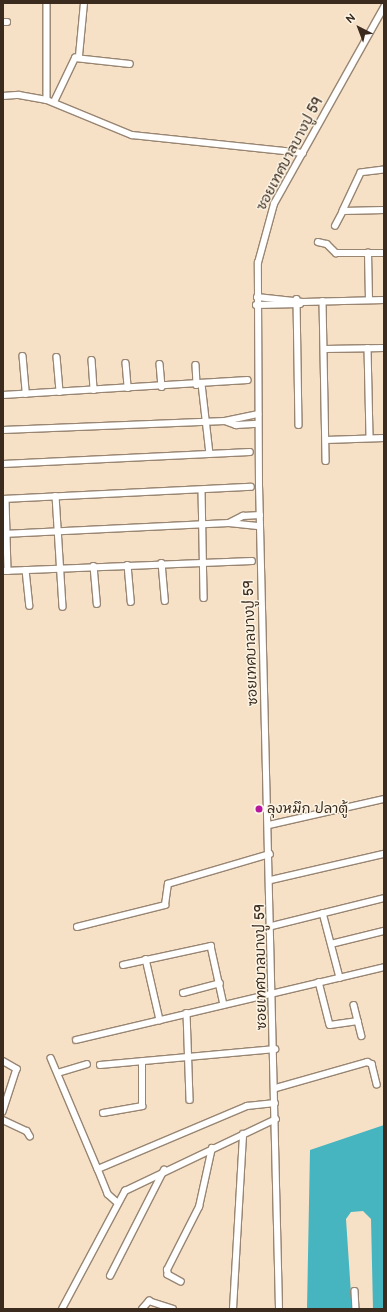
<!DOCTYPE html>
<html>
<head>
<meta charset="utf-8">
<style>
  body { margin:0 }
  #map { position:relative; width:387px; height:1312px; overflow:hidden; background:#f6e0c6; font-family:"Balsamiq Sans","Playpen Sans Thai",sans-serif }
  div>[style] { position:absolute }
  [style*='--x'] { left:calc(var(--x)*1px); top:calc(var(--y)*1px); width:calc(var(--w)*1px); rotate:calc(var(--a)*1deg) }
  .water>* { inset:0; background:#46b5c0 }
  .roads { filter:drop-shadow(1px 0 #988572) drop-shadow(-1px 0 #988572) drop-shadow(0 1px #988572) drop-shadow(0 -1px #988572) }
  .minor>* { height:5.5px; margin:-2.75px; padding:0 2.75px; transform-origin:2.75px; border-radius:2.75px; background:#fff }
  .dots>* { width:11px; height:11px; translate:-50% -50%; box-sizing:border-box; border:2px solid #fcf5e5; border-radius:50% }
  span { translate:-50% -50%; white-space:nowrap; text-align:center; line-height:1.15; -webkit-text-stroke:3px #fcf5e5; paint-order:stroke }
  .street-label { font-size:14px; color:#3b2a1e }
  .poi-label { font-size:14px; color:#3b2a1e }
  .left { translate:0 -50%; text-align:left }
  .frame { position:absolute; inset:0; border:4px solid #3b2a1e; pointer-events:none }
  .north { position:absolute; left:339px; top:8px; width:40px; height:40px; -webkit-text-stroke:3px #fcf5e5; paint-order:stroke; rotate:318deg; font-size:11px; font-weight:700; line-height:16px; text-align:center; color:#3b2a1e }
  .north::after { content:''; display:block; margin:auto; width:14px; height:18px; background:#3b2a1e; clip-path:polygon(50% 0,100% 100%,50% 72%,0 100%) }
</style>
</head>
<body>
<div id="map">
  <div class="water">
    <i style="clip-path:polygon(384px 1125px,384px 1309px,373px 1309px,371px 1219px,363px 1211px,351px 1212px,346px 1219px,352px 1309px,307px 1309px,310px 1150px)"></i>
  </div>
  <div class="roads">
    <div class="minor">
      <i style="--x:47;--y:3;--w:97;--a:90"></i>
      <i style="--x:3;--y:22;--w:4;--a:0"></i>
      <i style="--x:79;--y:56;--w:53;--a:-84.6"></i>
      <i style="--x:3;--y:96;--w:16;--a:-4"></i>
      <i style="--x:19;--y:95;--w:28;--a:10"></i>
      <i style="--x:47;--y:100;--w:92;--a:22.4"></i>
      <i style="--x:132;--y:135;--w:172;--a:6"></i>
      <i style="--x:54;--y:102;--w:49;--a:-64.5"></i>
      <i style="--x:75;--y:58;--w:55;--a:6.2"></i>
      <i style="--x:384;--y:170;--w:23;--a:173"></i>
      <i style="--x:361;--y:173;--w:42;--a:115.3"></i>
      <i style="--x:343;--y:211;--w:41;--a:-1.4"></i>
      <i style="--x:335;--y:226;--w:17;--a:-62"></i>
      <i style="--x:318;--y:242;--w:9;--a:13"></i>
      <i style="--x:327;--y:244;--w:13;--a:45"></i>
      <i style="--x:336;--y:253;--w:32;--a:0"></i>
      <i style="--x:257;--y:297;--w:46;--a:6.2"></i>
      <i style="--x:303;--y:302;--w:81;--a:-1.4"></i>
      <i style="--x:297;--y:299;--w:126;--a:89.1"></i>
      <i style="--x:369;--y:300;--w:47;--a:-91.2"></i>
      <i style="--x:368;--y:253;--w:16;--a:0"></i>
      <i style="--x:323;--y:301;--w:160;--a:88.9"></i>
      <i style="--x:256;--y:305;--w:44;--a:-1.3"></i>
      <i style="--x:368;--y:348;--w:90;--a:88.7"></i>
      <i style="--x:325;--y:349;--w:59;--a:-1"></i>
      <i style="--x:23;--y:356;--w:38;--a:85"></i>
      <i style="--x:57;--y:357;--w:35;--a:85"></i>
      <i style="--x:92;--y:360;--w:30;--a:86"></i>
      <i style="--x:126;--y:363;--w:25;--a:85"></i>
      <i style="--x:160;--y:364;--w:23;--a:85"></i>
      <i style="--x:196;--y:365;--w:20;--a:87"></i>
      <i style="--x:202;--y:384;--w:70;--a:83.5"></i>
      <i style="--x:3;--y:395;--w:245;--a:-3.5"></i>
      <i style="--x:225;--y:421;--w:12;--a:20"></i>
      <i style="--x:236;--y:425;--w:22;--a:-3"></i>
      <i style="--x:3;--y:430;--w:222;--a:-2.3"></i>
      <i style="--x:225;--y:421;--w:34;--a:-12"></i>
      <i style="--x:326;--y:440;--w:58;--a:-2"></i>
      <i style="--x:3;--y:464;--w:247;--a:-2.8"></i>
      <i style="--x:202;--y:490;--w:108;--a:88.9"></i>
      <i style="--x:56;--y:496;--w:111;--a:86.4"></i>
      <i style="--x:3;--y:499;--w:248;--a:-2.8"></i>
      <i style="--x:6;--y:499;--w:72;--a:88.4"></i>
      <i style="--x:229;--y:523;--w:16;--a:-27"></i>
      <i style="--x:243;--y:516;--w:17;--a:-3"></i>
      <i style="--x:3;--y:534;--w:226;--a:-2.8"></i>
      <i style="--x:229;--y:523;--w:31;--a:6"></i>
      <i style="--x:162;--y:563;--w:38;--a:85"></i>
      <i style="--x:128;--y:565;--w:37;--a:85"></i>
      <i style="--x:94;--y:566;--w:38;--a:85"></i>
      <i style="--x:26;--y:570;--w:36;--a:84"></i>
      <i style="--x:3;--y:571;--w:249;--a:-2.3"></i>
      <i style="--x:269;--y:825;--w:118;--a:-12.7"></i>
      <i style="--x:271;--y:880;--w:116;--a:-13"></i>
      <i style="--x:323;--y:913;--w:67;--a:75.3"></i>
      <i style="--x:272;--y:926;--w:115;--a:-14"></i>
      <i style="--x:77;--y:927;--w:91;--a:-14"></i>
      <i style="--x:165;--y:905;--w:21;--a:-82"></i>
      <i style="--x:168;--y:884;--w:106;--a:-16.4"></i>
      <i style="--x:331;--y:944;--w:55;--a:-13.8"></i>
      <i style="--x:146;--y:959;--w:63;--a:77.1"></i>
      <i style="--x:123;--y:965;--w:90;--a:-12.2"></i>
      <i style="--x:211;--y:946;--w:60;--a:77.6"></i>
      <i style="--x:319;--y:982;--w:44;--a:75.7"></i>
      <i style="--x:330;--y:1025;--w:28;--a:-8"></i>
      <i style="--x:183;--y:993;--w:38;--a:-15"></i>
      <i style="--x:354;--y:1005;--w:32;--a:76"></i>
      <i style="--x:187;--y:1013;--w:87;--a:88"></i>
      <i style="--x:76;--y:1040;--w:317;--a:-13.3"></i>
      <i style="--x:51;--y:1058;--w:121;--a:67.1"></i>
      <i style="--x:98;--y:1169;--w:162;--a:-22.9"></i>
      <i style="--x:247;--y:1106;--w:28;--a:-6"></i>
      <i style="--x:3;--y:1061;--w:16;--a:30"></i>
      <i style="--x:17;--y:1069;--w:45;--a:108"></i>
      <i style="--x:100;--y:1065;--w:176;--a:-5.2"></i>
      <i style="--x:58;--y:1073;--w:30;--a:-17"></i>
      <i style="--x:276;--y:1088;--w:95;--a:-15.9"></i>
      <i style="--x:367;--y:1062;--w:5;--a:22"></i>
      <i style="--x:372;--y:1064;--w:21;--a:76"></i>
      <i style="--x:103;--y:1113;--w:40;--a:-10"></i>
      <i style="--x:142;--y:1106;--w:44;--a:-90"></i>
      <i style="--x:3;--y:1120;--w:26;--a:25"></i>
      <i style="--x:27;--y:1131;--w:6;--a:59"></i>
      <i style="--x:98;--y:1169;--w:27;--a:68"></i>
      <i style="--x:108;--y:1194;--w:12;--a:42"></i>
      <i style="--x:110;--y:1276;--w:119;--a:-63"></i>
      <i style="--x:181;--y:1282;--w:15;--a:-152"></i>
      <i style="--x:168;--y:1275;--w:5;--a:-101"></i>
      <i style="--x:167;--y:1270;--w:71;--a:-63.1"></i>
      <i style="--x:199;--y:1207;--w:60;--a:-77.6"></i>
      <i style="--x:355;--y:1291;--w:18;--a:87"></i>
      <i style="--x:62;--y:1309;--w:134;--a:-61.9"></i>
      <i style="--x:125;--y:1191;--w:167;--a:-25.5"></i>
      <i style="--x:142;--y:1309;--w:11;--a:-49"></i>
      <i style="--x:149;--y:1301;--w:25;--a:18"></i>
      <i style="--x:233;--y:1309;--w:175;--a:-86.7"></i>
      <i style="--x:279;--y:1309;--w:822;--a:-91.39"></i>
      <i style="--x:259;--y:487;--w:224;--a:-90.3"></i>
      <i style="--x:258;--y:263;--w:61;--a:-74.8"></i>
      <i style="--x:274;--y:204;--w:226;--a:-60.8"></i>
    </div>
  </div>
  <div class="dots">
    <i style="left:259px;top:809px;background:#b5179e"></i>
  </div>
  <div class="street-label">
    <span style="left:290px;top:154px;rotate:-62deg">ซอยเทศบาลบางปู 59</span>
    <span style="left:251px;top:643px;rotate:-92deg">ซอยเทศบาลบางปู 59</span>
    <span style="left:261px;top:967px;rotate:-91deg">ซอยเทศบาลบางปู 59</span>
  </div>
  <div class="poi-label">
    <span class="left" style="left:267px;top:809px">ลุงหมึก ปลาตู้</span>
  </div>
  <div class="frame"></div>
  <div class="north">N</div>
</div>
</body>
</html>
